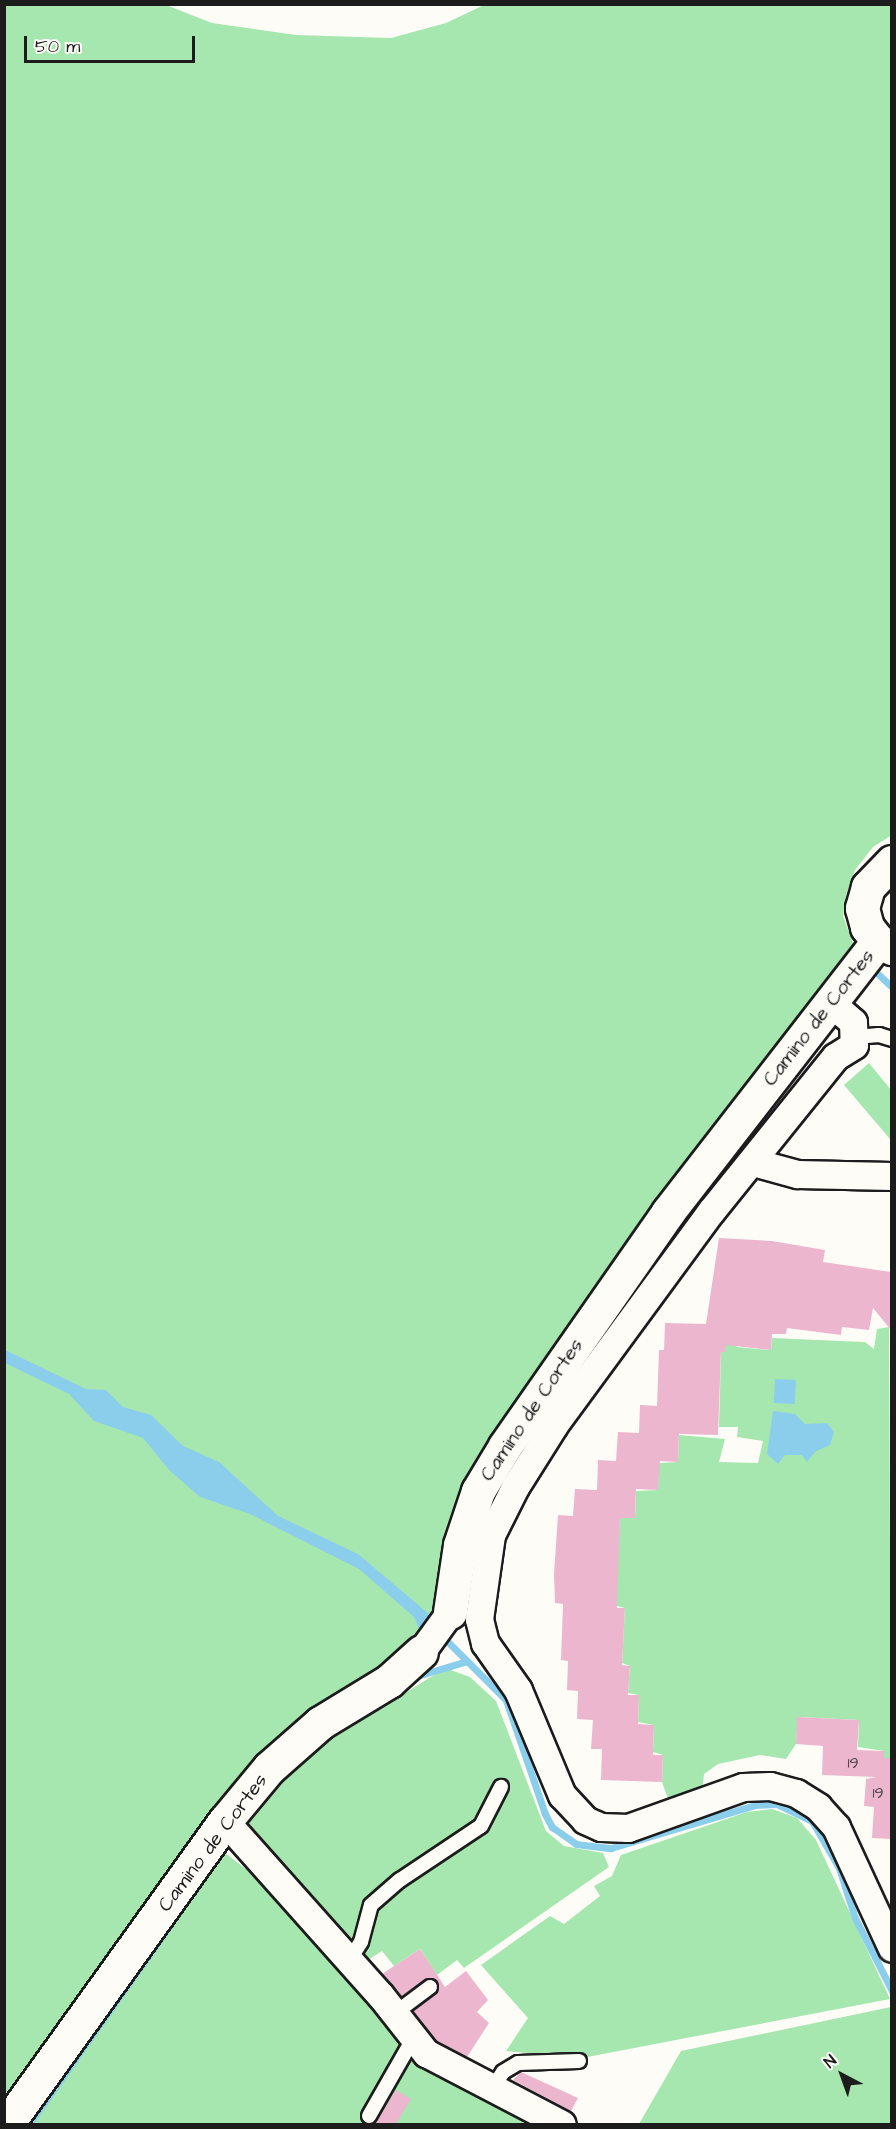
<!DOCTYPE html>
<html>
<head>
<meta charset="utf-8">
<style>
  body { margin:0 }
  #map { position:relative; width:896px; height:2129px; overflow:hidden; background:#fdfcf7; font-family:"Architects Daughter",sans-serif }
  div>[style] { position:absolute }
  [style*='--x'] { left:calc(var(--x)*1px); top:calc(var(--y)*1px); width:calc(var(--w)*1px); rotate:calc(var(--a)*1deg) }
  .green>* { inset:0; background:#a6e7b0 }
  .water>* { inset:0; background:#8bceec; transform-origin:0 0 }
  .stream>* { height:7px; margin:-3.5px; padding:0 3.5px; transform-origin:3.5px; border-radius:3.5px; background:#8bceec }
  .building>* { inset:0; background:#ecb6ce }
  .roads { filter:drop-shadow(2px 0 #1c1c1c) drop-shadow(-2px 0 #1c1c1c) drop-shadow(0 2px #1c1c1c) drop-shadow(0 -2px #1c1c1c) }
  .service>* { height:14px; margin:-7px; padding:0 7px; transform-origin:7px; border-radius:7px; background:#fdfcf7 }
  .minor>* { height:27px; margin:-13.5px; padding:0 13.5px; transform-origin:13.5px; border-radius:13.5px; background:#fdfcf7 }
  .tertiary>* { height:33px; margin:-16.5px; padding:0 16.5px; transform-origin:16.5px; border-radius:16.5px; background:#fdfcf7 }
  span { translate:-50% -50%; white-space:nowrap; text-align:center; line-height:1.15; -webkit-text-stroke:6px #fdfcf7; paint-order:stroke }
  .number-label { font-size:16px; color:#504248 }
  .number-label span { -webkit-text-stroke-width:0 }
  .street-label { font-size:20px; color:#1c1c1c }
  .frame { position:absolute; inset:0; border:6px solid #1c1c1c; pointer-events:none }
  .north { position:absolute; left:812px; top:2045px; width:60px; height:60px; -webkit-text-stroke:4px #fdfcf7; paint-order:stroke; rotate:319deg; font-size:16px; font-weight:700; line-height:24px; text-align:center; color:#1c1c1c }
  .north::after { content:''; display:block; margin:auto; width:21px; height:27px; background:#1c1c1c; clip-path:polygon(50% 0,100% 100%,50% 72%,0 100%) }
  .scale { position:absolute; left:24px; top:36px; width:171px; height:27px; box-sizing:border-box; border:3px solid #1c1c1c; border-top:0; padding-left:8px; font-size:18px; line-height:21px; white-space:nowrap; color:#1c1c1c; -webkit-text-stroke:4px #fdfcf7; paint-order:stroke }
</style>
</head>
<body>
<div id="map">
  <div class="green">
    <i style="clip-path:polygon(5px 5px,166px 5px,212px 23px,296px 35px,391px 38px,446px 23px,484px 5px,891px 5px,892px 835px,873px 847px,855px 870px,846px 896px,843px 916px,853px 943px,848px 963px,474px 1476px,435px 1619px,422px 1636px,241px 1781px,5px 2098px)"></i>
    <i style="clip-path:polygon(869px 1063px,891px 1090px,890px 1139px,844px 1085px)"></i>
    <i style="clip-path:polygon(889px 1327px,891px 1778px,883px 1778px,884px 1751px,858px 1747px,859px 1720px,798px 1717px,796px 1744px,786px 1759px,760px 1755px,718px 1764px,704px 1774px,702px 1795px,671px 1807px,662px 1782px,663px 1755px,653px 1752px,654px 1725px,638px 1722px,639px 1695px,628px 1693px,630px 1666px,622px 1663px,625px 1608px,617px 1606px,616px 1577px,620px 1518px,635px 1518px,636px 1491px,658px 1490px,659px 1463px,678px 1462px,679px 1435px,725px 1439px,719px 1462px,758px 1463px,763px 1441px,737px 1437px,738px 1427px,719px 1427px,721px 1352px,725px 1352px,726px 1330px,737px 1347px,771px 1350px,772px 1338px,865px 1342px,874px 1349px,877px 1329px)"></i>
    <i style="clip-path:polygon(445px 1668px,470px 1677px,496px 1701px,546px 1831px,564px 1846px,603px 1853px,609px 1867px,464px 1968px,457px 1960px,437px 1975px,420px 1949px,394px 1966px,382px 1951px,362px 1964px,241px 1833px,306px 1755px)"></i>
    <i style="clip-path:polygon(772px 1809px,797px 1818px,816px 1840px,890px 1999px,582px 2058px,506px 2051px,528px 2018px,481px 1965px,550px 1916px,564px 1924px,600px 1896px,594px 1886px,612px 1876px,621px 1855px,747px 1812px)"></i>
    <i style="clip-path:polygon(224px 1852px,260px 1880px,416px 2062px,536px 2124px,22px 2124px)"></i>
    <i style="clip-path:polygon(891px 2007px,891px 2124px,639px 2124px,681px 2051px)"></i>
  </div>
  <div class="water">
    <i style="clip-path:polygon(5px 1350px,86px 1389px,106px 1390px,123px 1407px,151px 1415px,183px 1446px,219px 1462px,278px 1516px,358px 1554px,435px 1619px,422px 1636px,414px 1617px,359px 1569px,250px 1514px,200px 1497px,169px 1470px,143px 1438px,94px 1421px,69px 1394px,5px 1363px)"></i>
    <i style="left:775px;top:1379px;width:21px;height:24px;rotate:3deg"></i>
    <i style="clip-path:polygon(773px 1411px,795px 1414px,805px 1424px,827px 1423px,834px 1432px,830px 1445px,816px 1451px,807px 1462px,802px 1455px,785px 1455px,778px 1464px,767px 1454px)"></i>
  </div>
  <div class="stream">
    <i style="--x:878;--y:974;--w:19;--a:43"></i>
    <i style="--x:441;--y:1635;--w:92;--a:45"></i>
    <i style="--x:506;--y:1700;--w:120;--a:71.1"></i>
    <i style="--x:545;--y:1814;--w:15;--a:62"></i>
    <i style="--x:552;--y:1827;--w:29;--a:35"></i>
    <i style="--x:576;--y:1844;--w:35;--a:7"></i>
    <i style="--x:611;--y:1848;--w:150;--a:-16.6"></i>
    <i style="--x:755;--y:1805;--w:22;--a:-3"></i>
    <i style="--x:777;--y:1804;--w:39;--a:26"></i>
    <i style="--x:812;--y:1821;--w:54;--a:60.1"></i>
    <i style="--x:839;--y:1868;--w:52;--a:72.3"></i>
    <i style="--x:855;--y:1918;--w:82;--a:63.1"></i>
    <i style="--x:417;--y:1676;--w:52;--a:-16.7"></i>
    <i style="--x:29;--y:2124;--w:240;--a:-54.7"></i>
  </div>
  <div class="building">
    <i style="clip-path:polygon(719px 1238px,772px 1241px,825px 1250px,823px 1262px,891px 1272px,891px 1330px,873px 1308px,869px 1330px,842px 1327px,841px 1335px,787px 1328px,786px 1334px,772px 1334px,771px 1350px,726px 1345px,725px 1352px,721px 1352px,718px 1435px,679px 1434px,678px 1462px,660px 1461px,658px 1490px,636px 1489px,635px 1518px,620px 1518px,617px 1608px,625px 1608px,622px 1665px,630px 1666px,628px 1695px,639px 1695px,638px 1724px,654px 1725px,653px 1755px,663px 1755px,662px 1782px,601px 1780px,602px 1749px,591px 1749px,593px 1720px,577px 1719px,578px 1691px,567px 1690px,568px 1661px,561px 1660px,563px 1604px,555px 1603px,554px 1574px,558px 1515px,573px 1516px,575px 1489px,597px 1490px,598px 1460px,616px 1461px,618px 1432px,639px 1433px,640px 1405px,657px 1406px,659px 1350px,664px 1350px,665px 1323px,706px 1324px)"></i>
    <i style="clip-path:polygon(797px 1717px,859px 1720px,857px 1750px,884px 1751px,884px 1758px,891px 1758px,891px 1839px,872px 1838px,874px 1807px,864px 1806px,866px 1779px,876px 1777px,822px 1775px,823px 1746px,796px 1744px)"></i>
    <i style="clip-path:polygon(420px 1949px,445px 1987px,466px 1971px,488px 2000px,477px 2012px,489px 2023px,467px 2057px,436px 2041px,413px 2011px,436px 1994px,437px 1981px,425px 1980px,402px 1997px,382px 1974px)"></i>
    <i style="clip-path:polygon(521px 2072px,578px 2098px,571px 2111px,513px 2080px)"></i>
    <i style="clip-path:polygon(396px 2090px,411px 2099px,396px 2124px,375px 2124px)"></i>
  </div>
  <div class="roads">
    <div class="service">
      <i style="--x:856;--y:1037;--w:23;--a:-5"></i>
      <i style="--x:879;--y:1035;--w:14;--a:17"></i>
      <i style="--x:348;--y:1962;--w:24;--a:-57"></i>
      <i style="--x:361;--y:1942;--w:38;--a:-75"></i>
      <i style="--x:371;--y:1905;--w:38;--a:-41"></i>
      <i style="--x:400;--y:1880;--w:97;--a:-33.7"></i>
      <i style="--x:481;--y:1826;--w:44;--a:-62.9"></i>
      <i style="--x:394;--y:2014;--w:45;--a:-36.9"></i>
      <i style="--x:492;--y:2089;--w:20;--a:-57"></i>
      <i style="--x:503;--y:2072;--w:17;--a:-31"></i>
      <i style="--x:518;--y:2063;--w:61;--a:-1.9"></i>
      <i style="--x:369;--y:2116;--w:89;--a:-60.3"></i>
    </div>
    <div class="minor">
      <i style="--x:831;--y:1003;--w:29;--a:41"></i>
      <i style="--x:853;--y:1022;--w:23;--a:88"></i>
      <i style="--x:854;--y:1045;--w:22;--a:148"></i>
      <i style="--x:835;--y:1057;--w:198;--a:128.8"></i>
      <i style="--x:711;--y:1211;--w:265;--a:126.3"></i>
      <i style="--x:554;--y:1425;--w:73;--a:122.2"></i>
      <i style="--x:515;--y:1487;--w:54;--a:116.6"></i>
      <i style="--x:491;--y:1535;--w:85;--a:98.1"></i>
      <i style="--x:479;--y:1619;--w:25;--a:76"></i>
      <i style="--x:485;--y:1643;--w:57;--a:54.9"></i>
      <i style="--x:518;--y:1690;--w:114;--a:67.3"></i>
      <i style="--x:562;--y:1795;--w:34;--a:47"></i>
      <i style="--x:585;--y:1820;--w:17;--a:24"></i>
      <i style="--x:601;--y:1827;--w:27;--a:2"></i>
      <i style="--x:628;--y:1828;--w:122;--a:-19.6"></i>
      <i style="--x:743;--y:1787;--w:27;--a:-2"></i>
      <i style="--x:770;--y:1786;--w:27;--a:15"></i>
      <i style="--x:796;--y:1793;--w:26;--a:32"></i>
      <i style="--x:818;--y:1807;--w:27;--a:48"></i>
      <i style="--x:836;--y:1827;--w:133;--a:65.2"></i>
      <i style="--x:753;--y:1162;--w:46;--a:15.3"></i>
      <i style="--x:797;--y:1174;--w:95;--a:1.2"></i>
      <i style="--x:421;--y:1652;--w:49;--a:-54.1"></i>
      <i style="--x:225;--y:1821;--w:234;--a:48.3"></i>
      <i style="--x:381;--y:1996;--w:73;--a:51.7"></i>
      <i style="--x:426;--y:2053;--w:153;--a:27.6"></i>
    </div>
    <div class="tertiary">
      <i style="--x:892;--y:862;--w:35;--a:134"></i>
      <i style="--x:868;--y:887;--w:22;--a:106"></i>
      <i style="--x:862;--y:908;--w:20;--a:75"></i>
      <i style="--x:867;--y:927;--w:18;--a:52"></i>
      <i style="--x:878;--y:941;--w:16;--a:27"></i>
      <i style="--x:450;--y:1612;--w:68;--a:-81.5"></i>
      <i style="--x:460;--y:1545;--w:57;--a:-71.6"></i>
      <i style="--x:478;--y:1491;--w:52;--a:-59"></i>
      <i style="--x:505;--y:1446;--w:285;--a:-55.1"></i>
      <i style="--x:668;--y:1212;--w:343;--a:-52.2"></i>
      <i style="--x:7;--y:2124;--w:373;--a:-54.3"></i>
      <i style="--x:225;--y:1821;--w:69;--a:-50.3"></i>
      <i style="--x:269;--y:1768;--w:68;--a:-41.4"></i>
      <i style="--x:320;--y:1723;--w:81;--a:-31.3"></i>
      <i style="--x:389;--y:1681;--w:43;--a:-42.2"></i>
    </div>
  </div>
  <div class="number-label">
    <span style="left:853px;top:1763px">19</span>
    <span style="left:878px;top:1793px">19</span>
  </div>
  <div class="street-label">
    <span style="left:819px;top:1018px;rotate:-52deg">Camino de Cortes</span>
    <span style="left:532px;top:1410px;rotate:-56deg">Camino de Cortes</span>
    <span style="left:213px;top:1843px;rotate:-53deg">Camino de Cortes</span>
  </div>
  <div class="frame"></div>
  <div class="north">N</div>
  <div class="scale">50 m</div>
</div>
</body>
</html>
